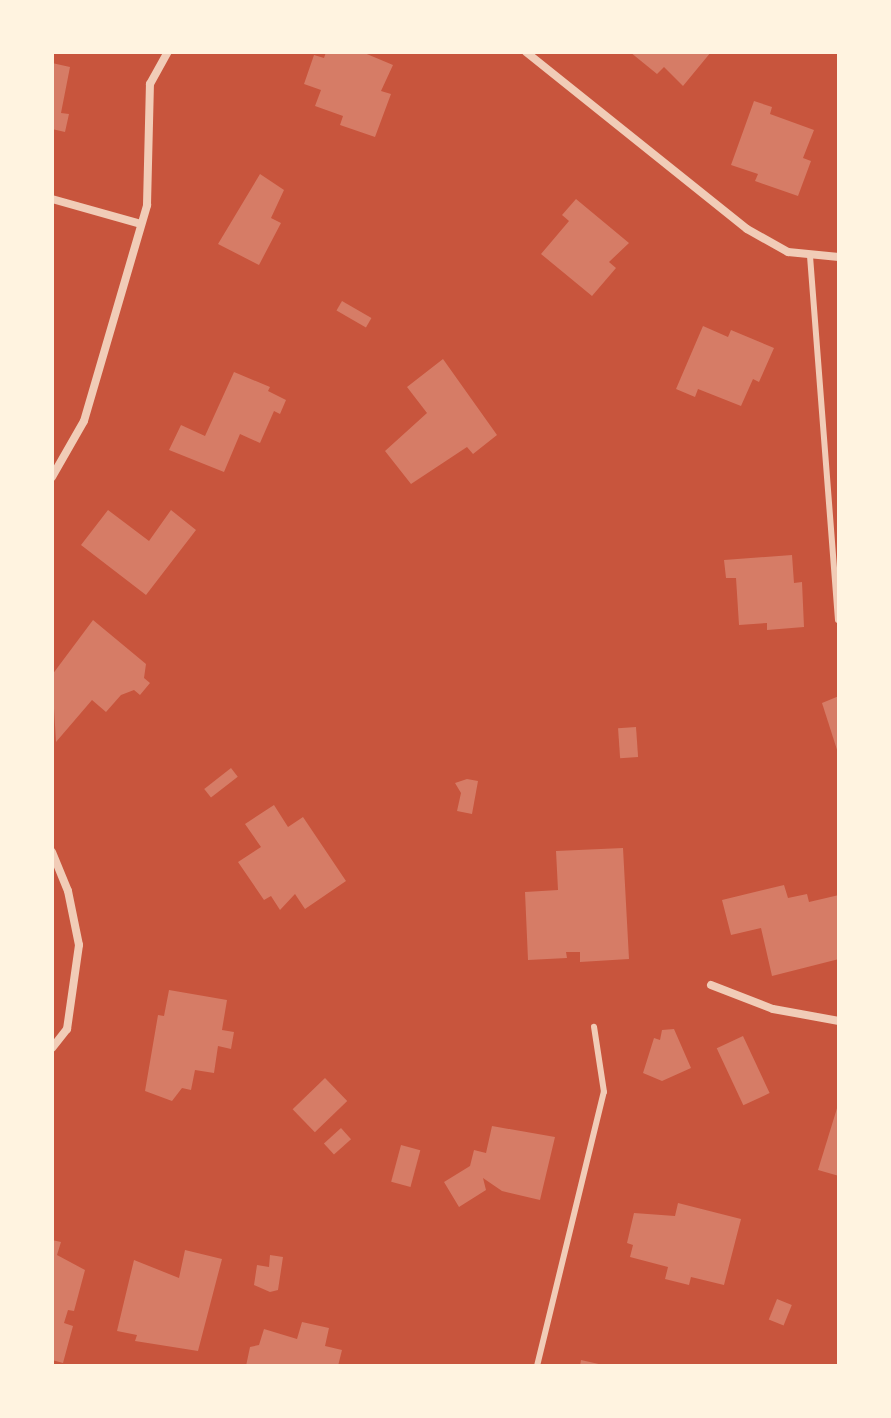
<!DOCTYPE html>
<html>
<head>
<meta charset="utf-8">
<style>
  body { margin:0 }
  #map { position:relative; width:891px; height:1418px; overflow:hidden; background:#c8553d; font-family:"Exo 2",sans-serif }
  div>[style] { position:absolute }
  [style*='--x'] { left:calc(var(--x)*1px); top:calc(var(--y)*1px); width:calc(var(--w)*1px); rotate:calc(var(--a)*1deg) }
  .building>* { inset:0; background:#d67c66; transform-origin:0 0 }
  .service>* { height:6px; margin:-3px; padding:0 3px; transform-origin:3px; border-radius:3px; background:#f1ccb7 }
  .minor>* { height:8px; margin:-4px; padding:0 4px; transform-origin:4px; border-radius:4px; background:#f1ccb7 }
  span { translate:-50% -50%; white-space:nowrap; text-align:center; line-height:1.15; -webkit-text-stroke:7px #fff3e0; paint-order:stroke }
  .frame { position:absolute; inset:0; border:54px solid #fff3e0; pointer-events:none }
</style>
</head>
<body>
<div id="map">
  <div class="building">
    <i style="clip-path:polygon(326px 52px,362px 52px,393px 65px,381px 91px,391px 94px,375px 137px,340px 125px,343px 116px,315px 106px,321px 90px,304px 84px,314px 55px,324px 58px)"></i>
    <i style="clip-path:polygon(630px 52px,711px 52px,683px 86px,664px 67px,657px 74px)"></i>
    <i style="clip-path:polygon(52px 63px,70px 67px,61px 113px,69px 114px,65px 132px,52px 129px)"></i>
    <i style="clip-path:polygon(754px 101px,772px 107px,770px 114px,814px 130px,803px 158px,811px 161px,798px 196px,755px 181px,758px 174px,731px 165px)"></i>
    <i style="clip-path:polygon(260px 174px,284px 190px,271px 218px,281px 223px,259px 265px,218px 244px)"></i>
    <i style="clip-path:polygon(576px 199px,629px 243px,609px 262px,616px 268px,592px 296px,541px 254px,569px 221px,562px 215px)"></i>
    <i style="left:342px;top:301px;width:34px;height:11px;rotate:30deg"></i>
    <i style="clip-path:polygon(703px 326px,728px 337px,731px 330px,774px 348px,759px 382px,753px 379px,741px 406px,698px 389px,695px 397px,676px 389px)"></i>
    <i style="clip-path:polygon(443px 359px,497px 435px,473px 454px,467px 447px,411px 484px,385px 451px,427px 413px,407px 387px)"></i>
    <i style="clip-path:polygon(234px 372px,270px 387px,268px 391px,286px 400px,280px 414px,274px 411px,260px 443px,240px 434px,224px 472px,169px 450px,181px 425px,205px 436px)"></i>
    <i style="clip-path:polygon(108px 510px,149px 541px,171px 510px,196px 530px,146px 595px,81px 545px)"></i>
    <i style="clip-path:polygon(792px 555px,794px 583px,802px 582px,804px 627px,767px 630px,767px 623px,739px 625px,736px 578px,726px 578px,724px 560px)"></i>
    <i style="clip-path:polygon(93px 620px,146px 664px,144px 678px,150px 683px,140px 695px,134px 690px,121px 695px,106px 712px,92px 700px,56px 742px,52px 675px)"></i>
    <i style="clip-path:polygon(839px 696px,839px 756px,822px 703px)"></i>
    <i style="left:636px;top:727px;width:30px;height:18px;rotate:86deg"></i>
    <i style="left:231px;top:768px;width:11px;height:34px;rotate:52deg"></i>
    <i style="clip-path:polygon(467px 779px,478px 781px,472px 814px,457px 811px,461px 793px,455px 783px)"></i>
    <i style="clip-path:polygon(274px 805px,288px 827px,303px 817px,346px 881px,305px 909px,295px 894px,280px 910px,271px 896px,264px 900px,238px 862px,261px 847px,245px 824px)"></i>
    <i style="clip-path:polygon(623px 848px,629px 959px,580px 962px,580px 952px,566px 952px,567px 958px,528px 960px,525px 892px,558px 890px,556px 851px)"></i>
    <i style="clip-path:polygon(784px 885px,788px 898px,807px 894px,809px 902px,839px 895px,839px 959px,772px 976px,761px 928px,731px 935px,722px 900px)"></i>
    <i style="clip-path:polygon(169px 990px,227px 1000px,222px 1030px,234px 1032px,231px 1049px,218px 1046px,214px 1073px,195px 1070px,191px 1090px,182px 1088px,172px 1101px,145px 1091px,158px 1015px,164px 1016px)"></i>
    <i style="clip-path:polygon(674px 1029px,691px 1068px,662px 1081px,643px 1073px,654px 1038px,660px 1040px,662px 1030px)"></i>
    <i style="left:743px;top:1036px;width:63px;height:29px;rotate:65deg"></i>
    <i style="left:325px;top:1078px;width:32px;height:45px;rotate:46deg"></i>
    <i style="clip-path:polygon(838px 1105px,839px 1106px,839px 1176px,818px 1170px)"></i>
    <i style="clip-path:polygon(492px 1126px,555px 1137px,540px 1200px,502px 1191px,483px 1178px,486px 1190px,459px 1207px,444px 1182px,470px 1166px,474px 1150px,486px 1153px)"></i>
    <i style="left:341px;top:1128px;width:15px;height:23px;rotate:48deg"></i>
    <i style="left:401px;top:1145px;width:20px;height:38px;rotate:15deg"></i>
    <i style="clip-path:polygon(678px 1203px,741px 1219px,724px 1285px,691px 1277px,689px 1285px,665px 1279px,668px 1267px,630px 1257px,633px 1245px,627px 1243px,634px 1213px,675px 1216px)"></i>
    <i style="clip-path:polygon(52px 1240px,61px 1242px,57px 1255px,85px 1270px,74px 1311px,68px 1310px,64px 1323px,73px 1326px,63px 1363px,52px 1360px)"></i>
    <i style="clip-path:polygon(185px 1250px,222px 1259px,198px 1351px,135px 1341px,137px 1335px,117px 1331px,134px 1260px,179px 1278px)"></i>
    <i style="clip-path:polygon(270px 1255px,283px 1257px,278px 1290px,270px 1292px,254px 1285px,257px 1265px,269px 1267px)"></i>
    <i style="left:777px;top:1299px;width:16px;height:22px;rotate:22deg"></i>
    <i style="clip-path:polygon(302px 1322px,329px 1328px,325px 1346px,342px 1350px,338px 1366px,246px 1366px,250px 1347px,259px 1345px,264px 1329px,297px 1339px)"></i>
    <i style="clip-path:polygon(581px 1360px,603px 1365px,603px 1366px,580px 1366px)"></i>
  </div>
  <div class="service">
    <i style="--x:810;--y:256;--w:365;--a:85.6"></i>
    <i style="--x:537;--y:1366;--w:282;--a:-76.3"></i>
    <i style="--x:604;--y:1092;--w:66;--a:-98.7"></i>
  </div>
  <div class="minor">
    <i style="--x:526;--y:52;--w:283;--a:38.7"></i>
    <i style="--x:747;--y:229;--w:47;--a:29.3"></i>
    <i style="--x:788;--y:252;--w:51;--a:5.6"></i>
    <i style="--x:52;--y:199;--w:92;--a:15.7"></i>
    <i style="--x:52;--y:477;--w:64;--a:-60.3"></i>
    <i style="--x:84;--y:421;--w:225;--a:-73.7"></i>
    <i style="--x:147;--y:205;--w:121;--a:-88.6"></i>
    <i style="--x:150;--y:84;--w:37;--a:-61"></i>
    <i style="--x:52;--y:852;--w:42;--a:67.7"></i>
    <i style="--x:68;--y:891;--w:55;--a:78.5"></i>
    <i style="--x:79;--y:945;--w:85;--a:98.1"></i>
    <i style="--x:67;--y:1029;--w:24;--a:128"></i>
    <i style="--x:711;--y:985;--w:66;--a:21.2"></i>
    <i style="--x:773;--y:1009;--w:67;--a:10.3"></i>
  </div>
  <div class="frame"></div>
</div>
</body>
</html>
